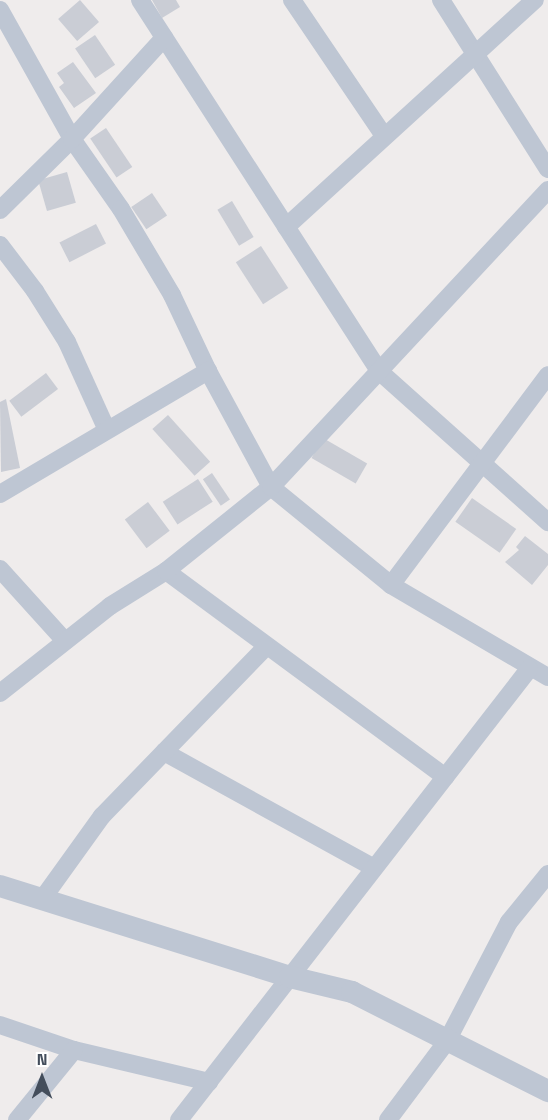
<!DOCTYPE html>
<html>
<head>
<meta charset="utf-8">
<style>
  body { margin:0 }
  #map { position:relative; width:548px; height:1120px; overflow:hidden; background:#efecec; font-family:"Space Grotesk",sans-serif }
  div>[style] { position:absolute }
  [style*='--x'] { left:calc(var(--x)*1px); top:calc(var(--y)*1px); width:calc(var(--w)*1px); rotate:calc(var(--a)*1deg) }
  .building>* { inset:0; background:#cacdd5; transform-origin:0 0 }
  .minor>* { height:18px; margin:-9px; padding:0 9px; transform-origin:9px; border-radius:9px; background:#bec6d3 }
  .tertiary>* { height:22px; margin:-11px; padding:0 11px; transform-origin:11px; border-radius:11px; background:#bec6d3 }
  span { translate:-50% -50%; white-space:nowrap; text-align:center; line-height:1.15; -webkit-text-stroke:6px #fff; paint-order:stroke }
  .north { position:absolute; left:12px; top:1048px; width:60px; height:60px; -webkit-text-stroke:4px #fff; paint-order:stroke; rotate:0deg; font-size:16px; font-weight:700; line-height:24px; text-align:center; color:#434d5b }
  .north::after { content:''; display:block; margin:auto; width:21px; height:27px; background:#434d5b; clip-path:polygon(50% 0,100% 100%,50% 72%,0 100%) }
</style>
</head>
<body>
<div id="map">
  <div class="building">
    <i style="left:80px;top:0;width:29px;height:29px;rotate:49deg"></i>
    <i style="clip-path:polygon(152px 0,176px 0,180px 7px,162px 18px)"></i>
    <i style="left:95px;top:35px;width:36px;height:24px;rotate:56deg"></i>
    <i style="clip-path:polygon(73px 62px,96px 93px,74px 108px,59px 87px,64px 83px,57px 73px)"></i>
    <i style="left:106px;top:128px;width:47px;height:19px;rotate:56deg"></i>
    <i style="left:67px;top:172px;width:32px;height:30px;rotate:74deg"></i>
    <i style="left:152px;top:193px;width:27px;height:25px;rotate:56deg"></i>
    <i style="left:232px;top:201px;width:42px;height:17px;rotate:59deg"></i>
    <i style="left:96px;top:224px;width:22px;height:41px;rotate:63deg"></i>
    <i style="left:261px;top:246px;width:50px;height:30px;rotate:57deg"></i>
    <i style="left:46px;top:373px;width:20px;height:46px;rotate:53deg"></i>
    <i style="clip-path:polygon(6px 399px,20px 468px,1px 472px,0 402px)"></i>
    <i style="left:168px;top:415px;width:63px;height:21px;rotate:48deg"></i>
    <i style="left:323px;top:438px;width:51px;height:23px;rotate:30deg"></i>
    <i style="left:212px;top:473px;width:32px;height:11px;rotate:56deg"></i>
    <i style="left:198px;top:479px;width:27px;height:42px;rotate:57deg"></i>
    <i style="left:472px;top:498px;width:54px;height:29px;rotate:35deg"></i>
    <i style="left:148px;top:502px;width:36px;height:29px;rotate:53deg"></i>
    <i style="clip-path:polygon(525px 536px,548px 554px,548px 565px,532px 585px,505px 562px,519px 550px,516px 547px)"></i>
  </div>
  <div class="minor">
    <i style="--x:140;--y:0;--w:441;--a:57.2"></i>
    <i style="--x:379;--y:371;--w:227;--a:41.8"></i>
    <i style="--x:292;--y:0;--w:164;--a:55.9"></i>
    <i style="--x:441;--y:0;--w:200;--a:57.7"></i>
    <i style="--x:0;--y:10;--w:148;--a:60.8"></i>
    <i style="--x:72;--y:139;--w:85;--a:55"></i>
    <i style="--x:121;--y:209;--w:100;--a:59.3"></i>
    <i style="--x:172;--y:295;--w:84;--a:64.7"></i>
    <i style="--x:208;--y:371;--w:132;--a:61.5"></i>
    <i style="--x:271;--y:487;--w:155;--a:39.2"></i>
    <i style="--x:391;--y:585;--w:182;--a:30.4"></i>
    <i style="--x:0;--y:210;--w:101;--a:-44.6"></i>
    <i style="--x:72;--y:139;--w:137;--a:-47.7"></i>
    <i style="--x:286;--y:227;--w:337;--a:-42.4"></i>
    <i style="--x:0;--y:245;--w:58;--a:52.7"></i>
    <i style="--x:35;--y:291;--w:60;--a:57.9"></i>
    <i style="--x:67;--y:342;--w:94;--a:65.6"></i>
    <i style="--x:0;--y:494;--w:242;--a:-30.6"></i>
    <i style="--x:0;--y:569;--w:97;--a:47.9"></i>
    <i style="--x:166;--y:571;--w:347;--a:36.4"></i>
    <i style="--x:391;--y:585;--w:262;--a:-53.2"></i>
    <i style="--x:0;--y:693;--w:140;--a:-38.3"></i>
    <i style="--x:110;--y:606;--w:66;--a:-32"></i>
    <i style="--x:166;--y:571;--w:134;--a:-38.7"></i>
    <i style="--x:271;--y:487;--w:406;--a:-47"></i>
    <i style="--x:164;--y:752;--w:240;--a:28.9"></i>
    <i style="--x:43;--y:898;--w:101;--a:-54.3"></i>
    <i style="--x:102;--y:816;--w:235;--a:-45.9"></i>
    <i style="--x:0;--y:1025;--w:78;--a:18.7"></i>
    <i style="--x:74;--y:1050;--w:139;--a:13.3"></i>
    <i style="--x:17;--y:1120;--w:90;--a:-50.8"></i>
    <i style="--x:179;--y:1120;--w:571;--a:-52.19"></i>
    <i style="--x:388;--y:1120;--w:99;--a:-53.2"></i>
    <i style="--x:447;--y:1041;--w:134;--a:-62.5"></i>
    <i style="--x:509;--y:922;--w:62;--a:-50.9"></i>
  </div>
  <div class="tertiary">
    <i style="--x:0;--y:886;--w:304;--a:17.4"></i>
    <i style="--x:290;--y:977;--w:64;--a:13.6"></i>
    <i style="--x:352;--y:992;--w:220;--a:26.8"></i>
  </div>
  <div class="north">N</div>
</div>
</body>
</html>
